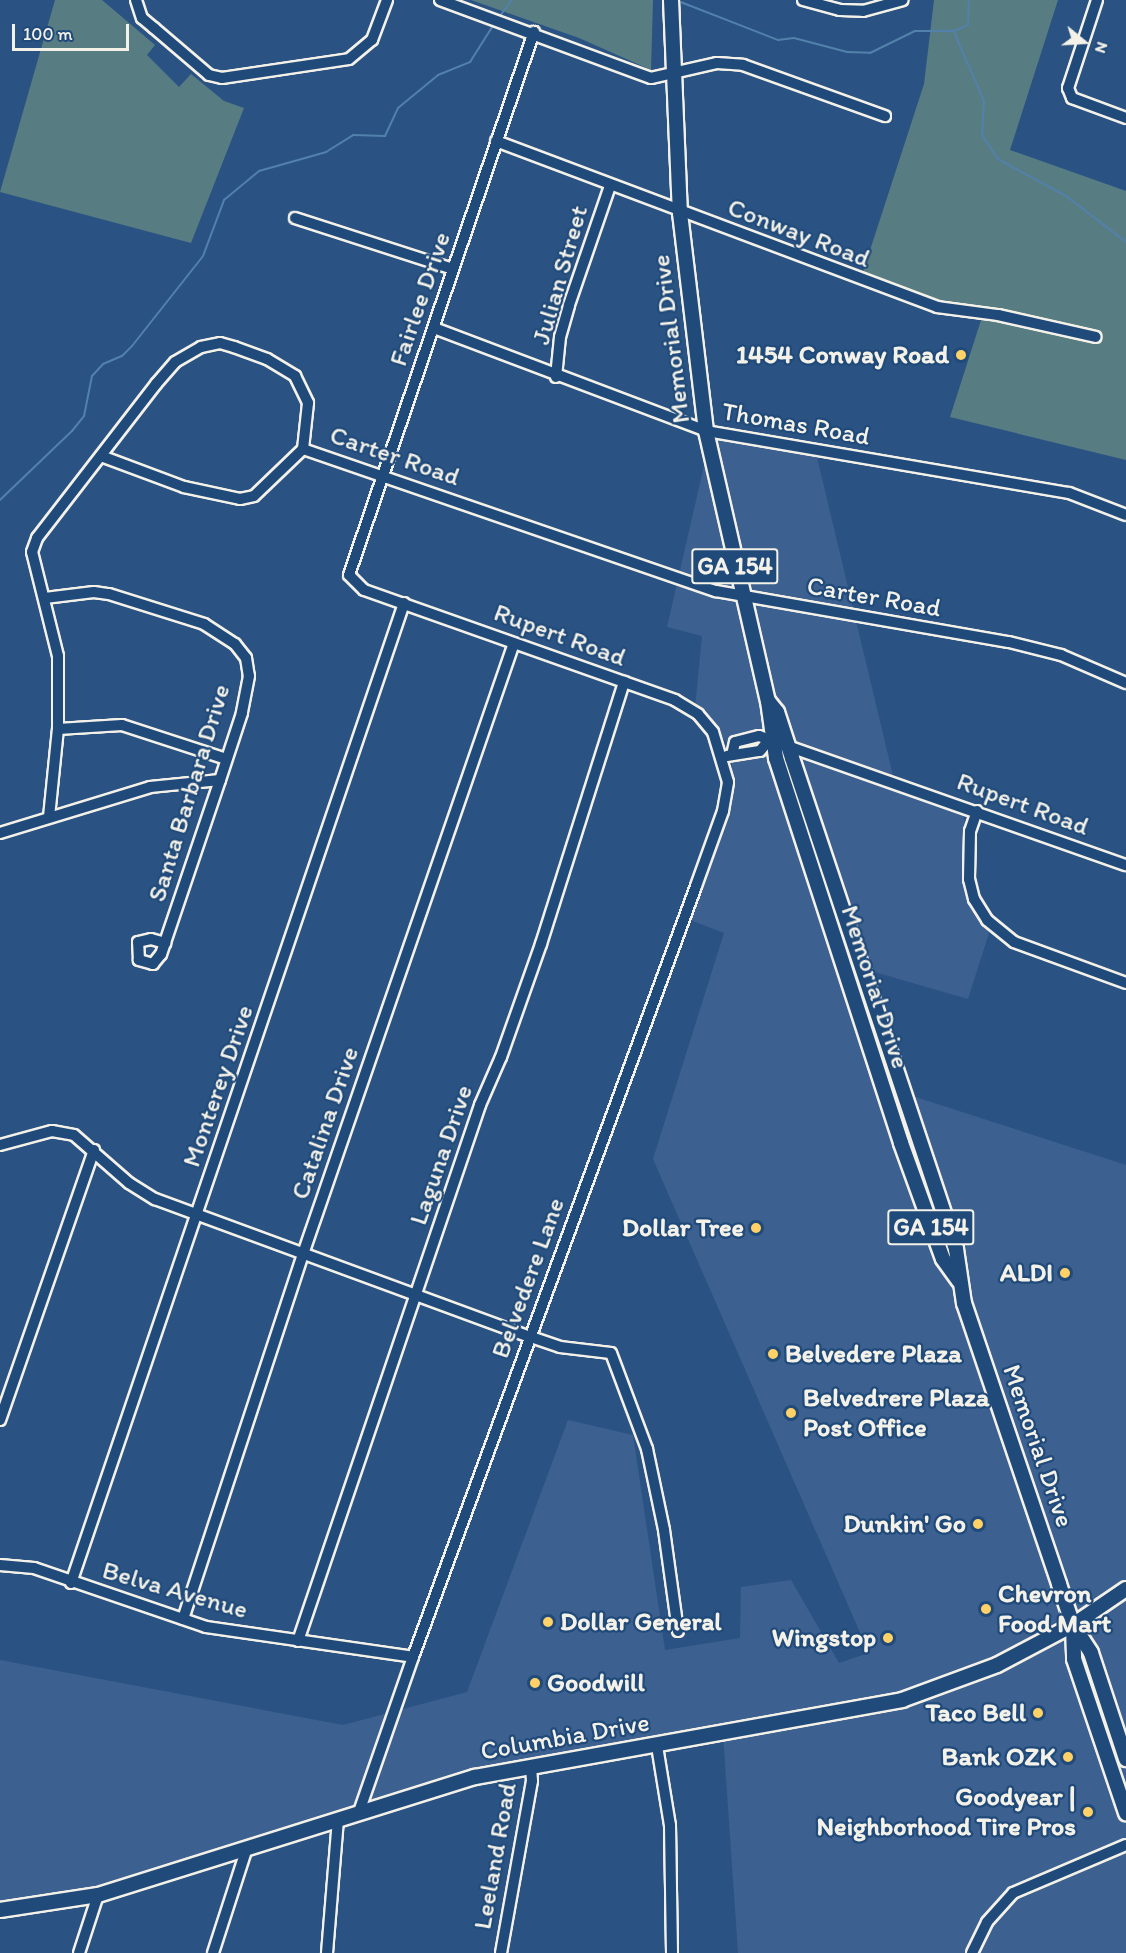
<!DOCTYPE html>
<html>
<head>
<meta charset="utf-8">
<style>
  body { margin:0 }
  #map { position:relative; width:1126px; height:1953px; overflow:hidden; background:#2a5383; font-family:Itim,sans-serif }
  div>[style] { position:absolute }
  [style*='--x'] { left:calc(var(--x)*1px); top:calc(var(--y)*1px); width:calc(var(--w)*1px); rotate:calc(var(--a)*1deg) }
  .built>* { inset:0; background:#3c608f }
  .green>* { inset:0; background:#577d83 }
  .stream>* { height:2px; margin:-1px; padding:0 1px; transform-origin:1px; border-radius:1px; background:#5281ab }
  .roads { filter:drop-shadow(2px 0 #f4f1e8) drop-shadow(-2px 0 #f4f1e8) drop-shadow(0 2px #f4f1e8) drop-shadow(0 -2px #f4f1e8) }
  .minor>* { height:10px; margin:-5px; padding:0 5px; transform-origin:5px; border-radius:5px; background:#1f4a7a }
  .major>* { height:14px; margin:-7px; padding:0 7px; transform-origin:7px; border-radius:7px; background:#1f4a7a }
  .dots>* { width:16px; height:16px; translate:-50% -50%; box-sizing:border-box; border:3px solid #1f4a7a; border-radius:50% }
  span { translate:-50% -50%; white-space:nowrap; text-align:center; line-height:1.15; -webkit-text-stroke:4.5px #1f4a7a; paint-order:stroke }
  .shield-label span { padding:2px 4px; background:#1f4a7a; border:2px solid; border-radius:4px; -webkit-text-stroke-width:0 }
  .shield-label { font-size:24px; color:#f4f1e8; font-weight:700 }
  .street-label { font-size:26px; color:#f4f1e8 }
  .poi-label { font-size:26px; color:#f4f1e8; font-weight:700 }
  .right { translate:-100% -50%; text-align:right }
  .left { translate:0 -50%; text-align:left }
  .north { position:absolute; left:1054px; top:12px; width:60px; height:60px; -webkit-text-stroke:4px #1f4a7a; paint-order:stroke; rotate:108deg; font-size:16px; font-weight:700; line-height:24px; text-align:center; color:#f4f1e8 }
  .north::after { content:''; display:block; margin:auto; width:21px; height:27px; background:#f4f1e8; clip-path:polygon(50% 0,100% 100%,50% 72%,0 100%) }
  .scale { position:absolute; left:12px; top:24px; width:117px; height:27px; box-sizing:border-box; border:3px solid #f4f1e8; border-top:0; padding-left:8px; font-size:18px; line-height:21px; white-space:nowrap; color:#f4f1e8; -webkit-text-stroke:4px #1f4a7a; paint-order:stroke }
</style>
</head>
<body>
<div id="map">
  <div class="built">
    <i style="clip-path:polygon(711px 435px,816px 453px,894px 780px,963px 814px,989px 933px,968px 999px,864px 969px,900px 1092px,1126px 1165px,1126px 1953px,738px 1953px,723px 1734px,536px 1766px,337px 1827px,178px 1870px,0 1912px,0 1660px,343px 1725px,467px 1692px,568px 1420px,633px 1435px,665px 1650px,740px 1638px,741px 1587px,791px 1580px,839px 1663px,869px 1653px,653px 1159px,724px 933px,690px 920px,732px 800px,732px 748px,695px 707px,702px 636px,667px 627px)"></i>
  </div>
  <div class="green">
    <i style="clip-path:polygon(55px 0,102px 0,155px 45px,147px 55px,179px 87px,191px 74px,224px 101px,244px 108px,191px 243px,0 192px)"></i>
    <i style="clip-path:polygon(471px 0,653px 0,651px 70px,579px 38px)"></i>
    <i style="clip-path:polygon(934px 0,1058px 0,1010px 150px,1126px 191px,1126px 460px,950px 417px,982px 317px,859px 284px,924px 84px)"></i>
  </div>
  <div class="stream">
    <i style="--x:678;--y:1;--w:107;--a:21.3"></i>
    <i style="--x:778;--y:40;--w:16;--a:-7"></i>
    <i style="--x:794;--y:38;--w:55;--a:14.8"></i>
    <i style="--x:847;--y:52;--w:23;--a:2"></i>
    <i style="--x:870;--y:53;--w:50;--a:-26.1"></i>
    <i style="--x:915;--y:31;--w:39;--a:0"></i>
    <i style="--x:954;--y:31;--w:15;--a:-23"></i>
    <i style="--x:968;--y:25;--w:25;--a:-88"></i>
    <i style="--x:499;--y:17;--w:21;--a:-53"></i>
    <i style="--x:954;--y:32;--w:75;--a:66.5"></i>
    <i style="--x:984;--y:101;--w:34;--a:93"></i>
    <i style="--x:982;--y:135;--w:29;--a:56"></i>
    <i style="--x:998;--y:159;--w:77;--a:28.6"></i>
    <i style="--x:1066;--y:196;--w:76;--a:37.5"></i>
    <i style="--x:0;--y:500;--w:100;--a:-43.8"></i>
    <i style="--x:72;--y:431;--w:19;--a:-51"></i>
    <i style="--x:84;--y:416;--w:41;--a:-78.7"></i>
    <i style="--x:92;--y:376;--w:16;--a:-47"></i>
    <i style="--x:103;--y:364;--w:21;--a:-23"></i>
    <i style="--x:122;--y:356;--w:14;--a:-45"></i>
    <i style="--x:132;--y:346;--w:115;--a:-51.7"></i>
    <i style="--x:203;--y:256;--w:60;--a:-69.4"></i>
    <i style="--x:224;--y:200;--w:45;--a:-39.6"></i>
    <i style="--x:259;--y:171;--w:70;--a:-15.8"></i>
    <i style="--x:326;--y:152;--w:32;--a:-32"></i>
    <i style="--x:353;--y:135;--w:32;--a:2"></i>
    <i style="--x:385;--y:136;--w:31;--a:-65"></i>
    <i style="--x:398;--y:108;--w:52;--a:-39.5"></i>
    <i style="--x:438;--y:75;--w:35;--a:-22"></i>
    <i style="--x:470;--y:62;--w:45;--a:-57.7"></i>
  </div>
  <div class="roads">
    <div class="minor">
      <i style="--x:136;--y:0;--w:19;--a:72"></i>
      <i style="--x:142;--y:18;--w:16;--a:40"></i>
      <i style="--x:154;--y:28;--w:72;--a:40.5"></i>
      <i style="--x:209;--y:75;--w:13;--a:13"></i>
      <i style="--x:222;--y:78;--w:128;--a:-8.5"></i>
      <i style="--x:349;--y:59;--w:30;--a:-40"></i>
      <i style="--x:372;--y:40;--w:43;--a:-69.4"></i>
      <i style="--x:440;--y:0;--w:225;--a:20.3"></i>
      <i style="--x:651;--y:78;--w:68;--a:-12.8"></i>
      <i style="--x:717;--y:63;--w:26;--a:4"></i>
      <i style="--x:743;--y:65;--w:151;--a:19.8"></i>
      <i style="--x:803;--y:0;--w:38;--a:15"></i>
      <i style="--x:840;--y:10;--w:23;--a:2"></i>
      <i style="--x:863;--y:11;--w:41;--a:-15.4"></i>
      <i style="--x:1097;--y:0;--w:93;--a:108.2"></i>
      <i style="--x:1068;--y:88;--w:11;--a:68"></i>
      <i style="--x:1072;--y:98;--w:58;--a:20.3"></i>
      <i style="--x:496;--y:141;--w:471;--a:20.6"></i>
      <i style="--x:937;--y:307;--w:62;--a:7.5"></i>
      <i style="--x:998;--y:315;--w:100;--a:12.7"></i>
      <i style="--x:295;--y:218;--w:166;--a:17.9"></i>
      <i style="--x:434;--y:328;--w:291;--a:20.7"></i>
      <i style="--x:706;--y:431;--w:368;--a:9.7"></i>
      <i style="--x:1069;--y:493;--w:61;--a:21.1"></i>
      <i style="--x:556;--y:377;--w:40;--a:-84.3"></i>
      <i style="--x:560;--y:337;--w:33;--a:-74"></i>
      <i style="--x:569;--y:305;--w:126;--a:-71"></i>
      <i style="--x:303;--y:449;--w:437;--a:19"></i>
      <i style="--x:716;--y:591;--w:297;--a:9.9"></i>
      <i style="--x:1009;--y:642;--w:54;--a:14"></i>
      <i style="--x:1061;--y:655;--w:71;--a:23.3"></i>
      <i style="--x:101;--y:456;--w:89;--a:20.5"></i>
      <i style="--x:184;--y:487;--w:57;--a:12.1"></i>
      <i style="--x:240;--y:499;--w:14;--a:-12"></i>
      <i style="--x:254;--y:496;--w:68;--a:-43.8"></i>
      <i style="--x:45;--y:598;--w:49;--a:-7"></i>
      <i style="--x:94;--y:592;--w:15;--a:8"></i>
      <i style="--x:109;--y:594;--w:100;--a:17.5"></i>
      <i style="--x:204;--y:624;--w:37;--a:33"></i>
      <i style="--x:235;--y:644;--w:18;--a:52"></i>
      <i style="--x:246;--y:658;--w:18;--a:81"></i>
      <i style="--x:249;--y:676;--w:38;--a:101"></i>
      <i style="--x:242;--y:713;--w:71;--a:108.2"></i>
      <i style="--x:220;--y:780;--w:184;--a:108.7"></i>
      <i style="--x:161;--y:954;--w:13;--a:129"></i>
      <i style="--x:153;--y:964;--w:15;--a:-164"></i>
      <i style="--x:139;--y:960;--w:18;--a:-93"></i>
      <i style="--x:138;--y:942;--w:13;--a:-13"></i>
      <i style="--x:151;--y:939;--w:15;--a:16"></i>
      <i style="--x:58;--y:729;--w:64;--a:-3.6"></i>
      <i style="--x:122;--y:725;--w:109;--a:18.1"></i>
      <i style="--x:732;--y:755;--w:13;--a:-77"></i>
      <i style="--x:735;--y:742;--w:25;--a:-14"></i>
      <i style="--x:759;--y:736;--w:389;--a:19.4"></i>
      <i style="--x:727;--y:756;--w:33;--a:-9"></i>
      <i style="--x:760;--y:751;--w:13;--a:-51"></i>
      <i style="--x:977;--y:811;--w:21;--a:109"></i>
      <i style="--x:970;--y:831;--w:48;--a:91.2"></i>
      <i style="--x:969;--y:879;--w:21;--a:76"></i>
      <i style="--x:974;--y:899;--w:25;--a:58"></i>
      <i style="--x:987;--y:920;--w:35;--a:39"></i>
      <i style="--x:1014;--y:942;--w:119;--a:20.1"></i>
      <i style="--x:49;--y:817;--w:88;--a:-84.2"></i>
      <i style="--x:58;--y:729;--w:73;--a:-90"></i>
      <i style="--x:58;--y:656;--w:107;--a:-104"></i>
      <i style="--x:32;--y:552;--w:15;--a:-70"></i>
      <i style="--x:37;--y:538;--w:195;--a:-52.3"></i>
      <i style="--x:156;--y:384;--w:29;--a:-49"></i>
      <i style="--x:175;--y:362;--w:30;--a:-30"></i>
      <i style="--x:201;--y:347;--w:19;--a:-12"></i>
      <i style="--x:220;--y:343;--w:15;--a:16"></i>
      <i style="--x:234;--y:347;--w:35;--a:20"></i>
      <i style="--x:267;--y:359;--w:33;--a:31"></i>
      <i style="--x:295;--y:376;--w:30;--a:64"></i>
      <i style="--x:308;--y:403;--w:46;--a:96.2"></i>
      <i style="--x:0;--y:833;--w:157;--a:-17"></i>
      <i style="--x:150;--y:787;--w:70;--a:-5.7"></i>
      <i style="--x:0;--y:1145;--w:54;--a:-15.1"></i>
      <i style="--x:52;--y:1131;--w:22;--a:10"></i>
      <i style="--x:74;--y:1135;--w:73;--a:41.1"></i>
      <i style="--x:129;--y:1183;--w:31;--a:32"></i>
      <i style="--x:155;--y:1199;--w:401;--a:20.2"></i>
      <i style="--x:531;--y:1337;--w:31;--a:19"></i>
      <i style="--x:560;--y:1347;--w:51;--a:6.7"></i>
      <i style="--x:611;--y:1353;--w:103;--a:69.4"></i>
      <i style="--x:647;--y:1449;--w:83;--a:78.1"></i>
      <i style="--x:664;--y:1530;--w:102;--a:82.1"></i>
      <i style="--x:0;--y:1420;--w:286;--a:-70.8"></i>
      <i style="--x:0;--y:1565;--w:34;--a:5"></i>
      <i style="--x:34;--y:1568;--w:182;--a:18.9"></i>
      <i style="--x:206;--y:1627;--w:209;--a:8.2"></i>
      <i style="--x:71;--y:1583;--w:1035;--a:-71.23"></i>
      <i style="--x:183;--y:1619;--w:384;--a:-71.8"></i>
      <i style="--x:303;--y:1254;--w:646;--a:-70.95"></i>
      <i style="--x:298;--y:1641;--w:566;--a:-71.24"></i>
      <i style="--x:480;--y:1105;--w:52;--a:-66.4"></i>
      <i style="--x:501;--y:1057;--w:120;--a:-70.5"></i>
      <i style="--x:541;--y:944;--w:275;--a:-72.4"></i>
      <i style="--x:657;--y:1746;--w:80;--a:80.7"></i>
      <i style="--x:670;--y:1825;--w:128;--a:89.1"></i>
      <i style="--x:359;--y:1812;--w:164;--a:-70.8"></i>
      <i style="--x:413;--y:1657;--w:821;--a:-69.84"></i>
      <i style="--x:696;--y:886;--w:80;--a:-70.2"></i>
      <i style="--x:723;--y:811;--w:29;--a:-80"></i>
      <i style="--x:728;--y:782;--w:52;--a:-106.7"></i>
      <i style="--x:713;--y:732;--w:23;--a:-130"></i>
      <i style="--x:698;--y:714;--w:27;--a:-149"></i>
      <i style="--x:675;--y:700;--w:330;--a:-160.5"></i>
      <i style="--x:364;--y:590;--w:21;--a:-135"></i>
      <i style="--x:349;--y:575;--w:574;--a:-71.19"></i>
      <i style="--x:79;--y:1953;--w:61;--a:-71.9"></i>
      <i style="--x:213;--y:1953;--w:110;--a:-72.1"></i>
      <i style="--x:327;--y:1953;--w:133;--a:-85.3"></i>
      <i style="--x:501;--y:1953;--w:175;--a:-79.8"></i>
      <i style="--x:532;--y:1781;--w:14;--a:-94"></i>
      <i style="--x:972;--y:1953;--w:34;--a:-64"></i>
      <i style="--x:987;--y:1922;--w:39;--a:-48"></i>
      <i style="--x:1013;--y:1893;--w:123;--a:-23"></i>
    </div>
    <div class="major">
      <i style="--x:671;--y:0;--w:213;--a:87.6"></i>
      <i style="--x:680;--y:213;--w:220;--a:83.2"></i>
      <i style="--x:706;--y:431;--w:277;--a:77.1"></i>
      <i style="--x:768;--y:701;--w:58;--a:82"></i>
      <i style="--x:776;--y:758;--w:405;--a:72"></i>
      <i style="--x:901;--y:1143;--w:123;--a:70.1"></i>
      <i style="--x:943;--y:1259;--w:27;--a:54"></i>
      <i style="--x:768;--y:701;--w:14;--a:51"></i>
      <i style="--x:777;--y:712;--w:48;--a:71.9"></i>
      <i style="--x:792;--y:758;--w:518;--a:71.53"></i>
      <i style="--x:956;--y:1249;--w:55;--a:81.6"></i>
      <i style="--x:964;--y:1303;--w:297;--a:71.3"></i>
      <i style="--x:1059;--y:1584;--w:43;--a:71.1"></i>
      <i style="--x:1073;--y:1625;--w:33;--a:57"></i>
      <i style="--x:1091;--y:1653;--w:112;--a:71.7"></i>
      <i style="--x:1073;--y:1627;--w:32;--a:88"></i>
      <i style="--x:1074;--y:1659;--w:163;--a:71.3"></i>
      <i style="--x:0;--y:1910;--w:99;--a:-8.7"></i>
      <i style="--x:98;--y:1895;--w:395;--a:-17.4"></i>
      <i style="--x:475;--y:1777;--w:434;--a:-10.2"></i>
      <i style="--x:902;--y:1700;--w:101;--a:-20.2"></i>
      <i style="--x:997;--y:1665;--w:86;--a:-27.8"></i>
      <i style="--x:1073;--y:1625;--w:64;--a:-34.2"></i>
    </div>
  </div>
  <div class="dots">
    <i style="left:961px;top:355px;background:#ffd166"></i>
    <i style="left:756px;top:1228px;background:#ffd166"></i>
    <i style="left:1065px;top:1273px;background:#ffd166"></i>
    <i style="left:773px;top:1354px;background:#ffd166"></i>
    <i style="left:791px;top:1413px;background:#ffd166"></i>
    <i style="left:978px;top:1524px;background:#ffd166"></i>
    <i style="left:986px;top:1609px;background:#ffd166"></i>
    <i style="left:548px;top:1622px;background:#ffd166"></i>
    <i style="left:888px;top:1638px;background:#ffd166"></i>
    <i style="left:535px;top:1683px;background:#ffd166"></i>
    <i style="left:1038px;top:1713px;background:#ffd166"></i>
    <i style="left:1068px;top:1757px;background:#ffd166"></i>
    <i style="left:1088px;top:1812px;background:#ffd166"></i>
  </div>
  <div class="shield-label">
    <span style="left:735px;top:566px">GA 154</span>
    <span style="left:931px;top:1227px">GA 154</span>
  </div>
  <div class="street-label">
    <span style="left:799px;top:233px;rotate:21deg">Conway Road</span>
    <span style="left:560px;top:275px;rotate:-74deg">Julian Street</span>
    <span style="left:420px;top:299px;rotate:-71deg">Fairlee Drive</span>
    <span style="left:671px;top:339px;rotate:-97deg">Memorial Drive</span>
    <span style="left:796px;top:424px;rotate:10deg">Thomas Road</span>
    <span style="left:395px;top:456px;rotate:19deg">Carter Road</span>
    <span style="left:874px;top:597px;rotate:10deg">Carter Road</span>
    <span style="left:560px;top:635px;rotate:20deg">Rupert Road</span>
    <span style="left:189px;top:793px;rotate:-73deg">Santa Barbara Drive</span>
    <span style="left:1023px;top:804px;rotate:20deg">Rupert Road</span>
    <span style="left:875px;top:987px;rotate:72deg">Memorial Drive</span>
    <span style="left:218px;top:1086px;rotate:-71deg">Monterey Drive</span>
    <span style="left:325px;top:1123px;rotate:-71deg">Catalina Drive</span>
    <span style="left:441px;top:1155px;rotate:-71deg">Laguna Drive</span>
    <span style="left:528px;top:1278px;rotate:-70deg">Belvedere Lane</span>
    <span style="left:1038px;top:1446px;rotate:71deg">Memorial Drive</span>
    <span style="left:175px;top:1590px;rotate:16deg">Belva Avenue</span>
    <span style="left:565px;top:1737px;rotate:-10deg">Columbia Drive</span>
    <span style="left:495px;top:1856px;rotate:-80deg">Leeland Road</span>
  </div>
  <div class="poi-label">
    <span class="right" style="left:949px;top:355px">1454 Conway Road</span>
    <span class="right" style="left:744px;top:1228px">Dollar Tree</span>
    <span class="right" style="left:1053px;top:1273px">ALDI</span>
    <span class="left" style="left:785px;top:1354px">Belvedere Plaza</span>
    <span class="left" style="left:803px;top:1413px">Belvedrere Plaza<br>Post Office</span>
    <span class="right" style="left:966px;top:1524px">Dunkin' Go</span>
    <span class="left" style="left:998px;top:1609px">Chevron<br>Food Mart</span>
    <span class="left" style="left:560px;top:1622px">Dollar General</span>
    <span class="right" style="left:876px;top:1638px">Wingstop</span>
    <span class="left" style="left:547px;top:1683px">Goodwill</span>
    <span class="right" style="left:1026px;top:1713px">Taco Bell</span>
    <span class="right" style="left:1056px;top:1757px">Bank OZK</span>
    <span class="right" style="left:1076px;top:1812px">Goodyear |<br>Neighborhood Tire Pros</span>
  </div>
  <div class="north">N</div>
  <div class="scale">100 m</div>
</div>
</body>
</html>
